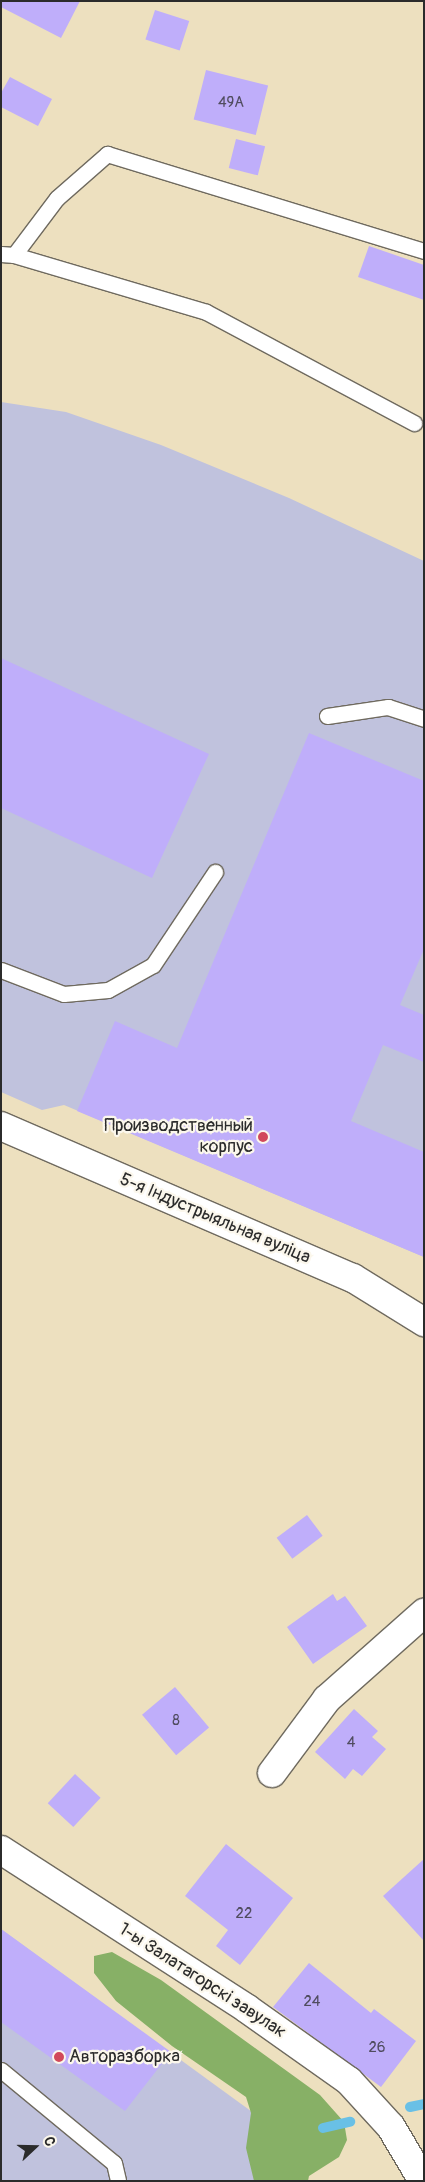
<!DOCTYPE html>
<html>
<head>
<meta charset="utf-8">
<style>
  body { margin:0 }
  #map { position:relative; width:425px; height:2182px; overflow:hidden; background:#ede0bf; font-family:Pangolin,sans-serif }
  div>[style] { position:absolute }
  [style*='--x'] { left:calc(var(--x)*1px); top:calc(var(--y)*1px); width:calc(var(--w)*1px); rotate:calc(var(--a)*1deg) }
  .industrial>* { inset:0; background:#c0c2dd }
  .forest>* { inset:0; background:#87b066 }
  .stream>* { height:10px; margin:-5px; padding:0 5px; transform-origin:5px; border-radius:5px; background:#69c0e6 }
  .building>* { inset:0; background:#bfaefa; transform-origin:0 0 }
  .roads { filter:drop-shadow(1px 0 #6f6a5f) drop-shadow(-1px 0 #6f6a5f) drop-shadow(0 1px #6f6a5f) drop-shadow(0 -1px #6f6a5f) }
  .lane>* { height:15px; margin:-7.5px; padding:0 7.5px; transform-origin:7.5px; border-radius:7.5px; background:#fff }
  .street>* { height:28px; margin:-14px; padding:0 14px; transform-origin:14px; border-radius:14px; background:#fff }
  .dots>* { width:14px; height:14px; translate:-50% -50%; box-sizing:border-box; border:2px solid #fbf7ec; border-radius:50% }
  span { translate:-50% -50%; white-space:nowrap; text-align:center; line-height:1.15; -webkit-text-stroke:4.5px #fbf7ec; paint-order:stroke }
  .number-label { font-size:15px; color:#504c5f }
  .number-label span { -webkit-text-stroke-width:0 }
  .poi-label { font-size:18px; color:#2b2b2b }
  .right { translate:-100% -50%; text-align:right }
  .left { translate:0 -50%; text-align:left }
  .street-label { font-size:18px; color:#2b2b2b }
  .frame { position:absolute; inset:0; border:2px solid #2b2b2b; pointer-events:none }
  .north { position:absolute; left:10px; top:2122px; width:50px; height:50px; -webkit-text-stroke:4px #fbf7ec; paint-order:stroke; rotate:69deg; font-size:14px; font-weight:700; line-height:20px; text-align:center; color:#2b2b2b }
  .north::after { content:''; display:block; margin:auto; width:18px; height:22px; background:#2b2b2b; clip-path:polygon(50% 0,100% 100%,50% 72%,0 100%) }
</style>
</head>
<body>
<div id="map">
  <div class="industrial">
    <i style="clip-path:polygon(1px 402px,66px 412px,161px 445px,289px 498px,424px 561px,424px 1257px,64px 1105px,42px 1110px,1px 1092px)"></i>
    <i style="clip-path:polygon(1px 1929px,292px 2141px,286px 2181px,1px 2181px)"></i>
  </div>
  <div class="forest">
    <i style="clip-path:polygon(112px 1952px,161px 1980px,320px 2095px,344px 2122px,347px 2140px,339px 2157px,309px 2176px,308px 2181px,254px 2181px,246px 2148px,251px 2113px,246px 2097px,172px 2046px,116px 2001px,94px 1973px,94px 1956px)"></i>
  </div>
  <div class="stream">
    <i style="--x:410;--y:2107;--w:14;--a:-12"></i>
    <i style="--x:323;--y:2128;--w:28;--a:-13"></i>
  </div>
  <div class="building">
    <i style="clip-path:polygon(1px 1px,80px 1px,61px 38px,1px 7px)"></i>
    <i style="left:155px;top:10px;width:36px;height:31px;rotate:18deg"></i>
    <i style="left:206px;top:70px;width:64px;height:51px;rotate:14deg"></i>
    <i style="clip-path:polygon(10px 77px,52px 99px,38px 126px,1px 107px,1px 93px)"></i>
    <i style="left:236px;top:139px;width:30px;height:30px;rotate:14deg"></i>
    <i style="clip-path:polygon(369px 246px,424px 265px,424px 300px,358px 277px)"></i>
    <i style="clip-path:polygon(1px 658px,209px 754px,152px 878px,1px 808px)"></i>
    <i style="clip-path:polygon(309px 733px,424px 781px,424px 949px,400px 1005px,424px 1015px,424px 1062px,383px 1045px,351px 1121px,424px 1152px,424px 1257px,77px 1111px,115px 1021px,177px 1048px)"></i>
    <i style="left:307px;top:1515px;width:26px;height:38px;rotate:53deg"></i>
    <i style="clip-path:polygon(333px 1594px,337px 1601px,345px 1596px,367px 1626px,313px 1664px,287px 1627px)"></i>
    <i style="left:175px;top:1687px;width:53px;height:43px;rotate:50deg"></i>
    <i style="clip-path:polygon(354px 1709px,378px 1731px,372px 1737px,386px 1749px,362px 1776px,353px 1769px,345px 1779px,315px 1752px)"></i>
    <i style="left:75px;top:1774px;width:35px;height:40px;rotate:43deg"></i>
    <i style="clip-path:polygon(226px 1844px,293px 1898px,240px 1965px,216px 1946px,228px 1930px,185px 1896px)"></i>
    <i style="clip-path:polygon(424px 1859px,424px 1941px,383px 1896px)"></i>
    <i style="clip-path:polygon(1px 1929px,171px 2052px,125px 2111px,1px 2022px)"></i>
    <i style="clip-path:polygon(309px 1963px,371px 2013px,374px 2009px,416px 2041px,381px 2087px,273px 2007px)"></i>
  </div>
  <div class="roads">
    <div class="lane">
      <i style="--x:1;--y:254;--w:13;--a:4"></i>
      <i style="--x:14;--y:255;--w:200;--a:16.5"></i>
      <i style="--x:206;--y:312;--w:236;--a:28.1"></i>
      <i style="--x:14;--y:255;--w:71;--a:-53"></i>
      <i style="--x:57;--y:198;--w:67;--a:-41.3"></i>
      <i style="--x:107;--y:154;--w:332;--a:17"></i>
      <i style="--x:327;--y:716;--w:62;--a:-8.4"></i>
      <i style="--x:388;--y:707;--w:38;--a:18"></i>
      <i style="--x:1;--y:970;--w:67;--a:20.9"></i>
      <i style="--x:64;--y:994;--w:44;--a:-5.2"></i>
      <i style="--x:108;--y:990;--w:51;--a:-29.1"></i>
      <i style="--x:153;--y:965;--w:112;--a:-56.3"></i>
      <i style="--x:1;--y:2070;--w:146;--a:39.5"></i>
      <i style="--x:114;--y:2163;--w:18;--a:77"></i>
    </div>
    <div class="street">
      <i style="--x:1;--y:1126;--w:383;--a:23.4"></i>
      <i style="--x:353;--y:1278;--w:84;--a:31.8"></i>
      <i style="--x:272;--y:1773;--w:92;--a:-53.4"></i>
      <i style="--x:327;--y:1699;--w:130;--a:-41.6"></i>
      <i style="--x:1;--y:1850;--w:292;--a:32.8"></i>
      <i style="--x:246;--y:2008;--w:126;--a:35.3"></i>
      <i style="--x:349;--y:2081;--w:62;--a:47.6"></i>
      <i style="--x:391;--y:2127;--w:63;--a:59.3"></i>
    </div>
  </div>
  <div class="dots">
    <i style="left:263px;top:1137px;background:#d1495b"></i>
    <i style="left:59px;top:2057px;background:#d1495b"></i>
  </div>
  <div class="number-label">
    <span style="left:231px;top:103px">49А</span>
    <span style="left:176px;top:1721px">8</span>
    <span style="left:351px;top:1743px">4</span>
    <span style="left:244px;top:1914px">22</span>
    <span style="left:312px;top:2002px">24</span>
    <span style="left:377px;top:2048px">26</span>
  </div>
  <div class="poi-label">
    <span class="right" style="left:253px;top:1137px">Производственный<br>корпус</span>
    <span class="left" style="left:69px;top:2057px">Авторазборка</span>
  </div>
  <div class="street-label">
    <span style="left:215px;top:1219px;rotate:23deg">5-я Індустрыяльная вуліца</span>
    <span style="left:202px;top:1981px;rotate:33deg">1-ы Залатагорскі завулак</span>
  </div>
  <div class="frame"></div>
  <div class="north">С</div>
</div>
</body>
</html>
